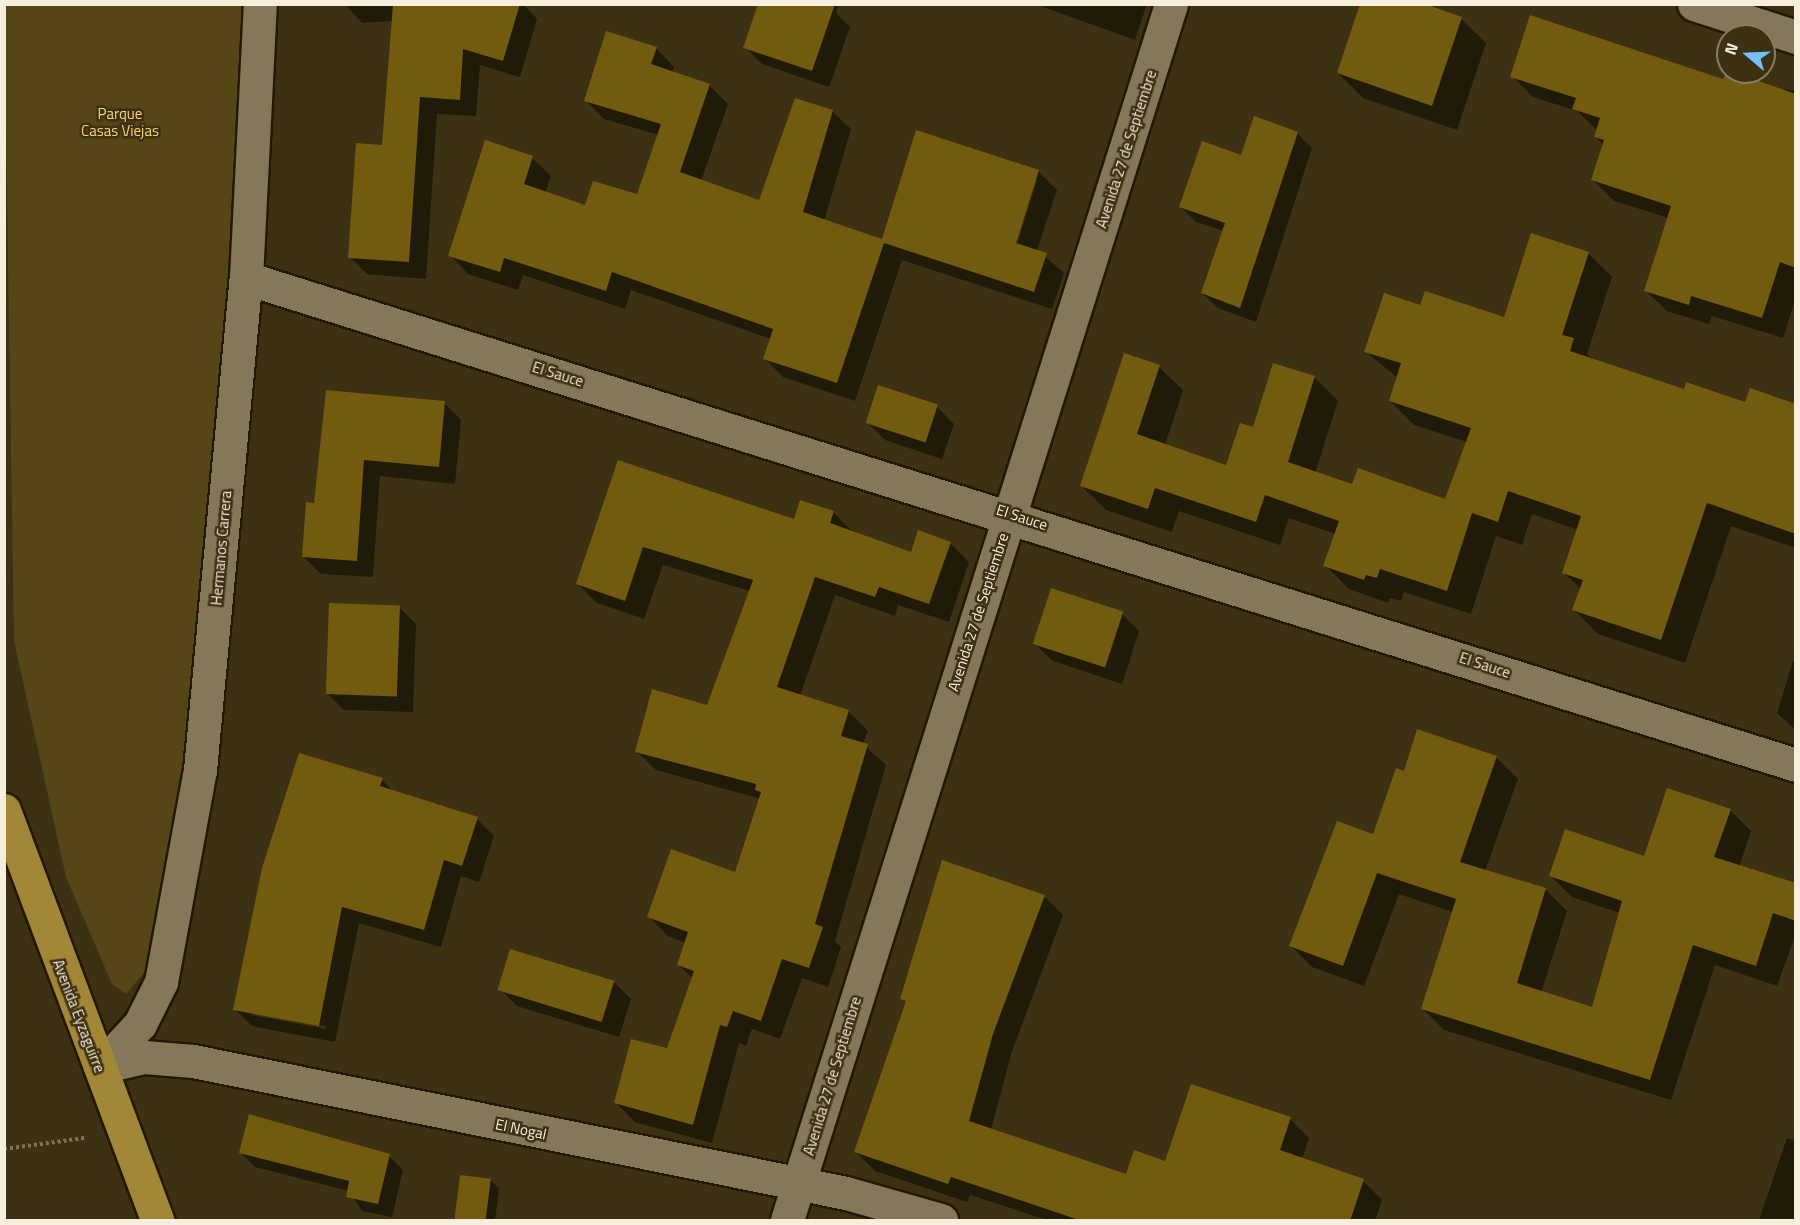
<!DOCTYPE html>
<html>
<head>
<meta charset="utf-8">
<style>
  body { margin:0 }
  #map { position:relative; width:1800px; height:1225px; overflow:hidden; background:#3c3112; font-family:"Titillium Web",sans-serif }
  div>[style] { position:absolute }
  [style*='--x'] { left:calc(var(--x)*1px); top:calc(var(--y)*1px); width:calc(var(--w)*1px); rotate:calc(var(--a)*1deg) }
  .green>* { inset:0; background:#564617 }
  .shadow>* { inset:0; background:#0007 }
  .building>* { inset:0; background:#725b0f; transform-origin:0 0 }
  .path>* { height:4px; margin-top:-2px; transform-origin:0; background:repeating-linear-gradient(90deg,#7c7258 0 3px,transparent 0 6px) }
  .roads { filter:drop-shadow(2px 0 #231800) drop-shadow(-2px 0 #231800) drop-shadow(0 2px #231800) drop-shadow(0 -2px #231800) }
  .minor>* { height:33px; margin:-16.5px; padding:0 16.5px; transform-origin:16.5px; border-radius:16.5px; background:#857858 }
  .major>* { height:33px; margin:-16.5px; padding:0 16.5px; transform-origin:16.5px; border-radius:16.5px; background:#a18737 }
  span { translate:-50% -50%; white-space:nowrap; text-align:center; line-height:1.15; -webkit-text-stroke:5px #3c3112; paint-order:stroke }
  .park-label { font-size:15px; color:#f7d574 }
  .street-label { font-size:15px; color:#f6efde }
  .frame { position:absolute; inset:0; border:6px solid #f6efde; pointer-events:none }
  .north { position:absolute; left:1716px; top:24px; width:60px; height:60px; box-sizing:border-box; background:#3c3112; border:2px solid #867d64; border-radius:50%; rotate:289deg; font-size:16px; font-weight:700; line-height:24px; text-align:center; color:#f6efde }
  .north::after { content:''; display:block; margin:auto; width:21px; height:27px; background:#76c0f7; clip-path:polygon(50% 0,100% 100%,50% 72%,0 100%) }
</style>
</head>
<body>
<div id="map">
  <div class="green">
    <i style="clip-path:polygon(4px 5px,242px 5px,216px 498px,176px 869px,147px 969px,126px 994px,112px 984px,66px 877px,14px 641px)"></i>
  </div>
  <div class="shadow">
    <i style="clip-path:polygon(345px 4px,523px 4px,537px 19px,520px 77px,480px 65px,476px 116px,437px 114px,426px 279px,367px 274px,350px 257px,384px 147px,393px 21px,362px 23px)"></i>
    <i style="clip-path:polygon(759px 4px,839px 4px,836px 13px,850px 27px,829px 87px,762px 64px,745px 47px)"></i>
    <i style="clip-path:polygon(1035px 4px,1147px 4px,1135px 40px)"></i>
    <i style="clip-path:polygon(1461px 19px,1486px 43px,1457px 130px,1363px 98px,1338px 73px)"></i>
    <i style="clip-path:polygon(evenodd,656px 48px,674px 67px,672px 73px,709px 85px,728px 104px,701px 181px,760px 201px,832px 111px,851px 129px,824px 221px,883px 241px,1038px 171px,1057px 190px,1037px 250px,1064px 273px,1052px 309px,902px 260px,855px 401px,783px 377px,765px 359px,771px 339px,631px 290px,625px 309px,523px 275px,518px 290px,468px 274px,450px 255px,532px 158px,551px 176px,545px 193px,586px 207px,638px 196px,659px 135px,604px 119px,585px 100px,656px 48px,1034px 180px,1037px 180px,1015px 251px,1012px 250px,1034px 180px)"></i>
    <i style="clip-path:polygon(1512px 76px,1724px 81px,1796px 91px,1796px 297px,1783px 338px,1712px 316px,1709px 324px,1667px 311px,1646px 291px,1669px 218px,1614px 201px,1593px 180px,1604px 146px,1595px 136px,1597px 130px,1577px 111px,1533px 97px)"></i>
    <i style="clip-path:polygon(1297px 133px,1312px 148px,1256px 322px,1218px 308px,1202px 293px,1224px 231px,1196px 222px,1181px 207px,1242px 157px)"></i>
    <i style="clip-path:polygon(1588px 253px,1612px 277px,1587px 354px,1595px 361px,1685px 391px,1746px 404px,1796px 405px,1796px 548px,1731px 526px,1685px 663px,1598px 634px,1574px 610px,1581px 589px,1564px 573px,1578px 530px,1532px 514px,1522px 545px,1496px 536px,1471px 614px,1404px 592px,1401px 601px,1390px 598px,1388px 603px,1349px 589px,1325px 565px,1336px 534px,1289px 518px,1280px 545px,1179px 511px,1172px 532px,1106px 510px,1082px 486px,1159px 367px,1183px 390px,1165px 445px,1227px 467px,1254px 429px,1314px 377px,1338px 401px,1315px 473px,1353px 486px,1446px 501px,1467px 442px,1414px 425px,1390px 401px,1398px 378px,1366px 352px,1421px 307px,1505px 318px)"></i>
    <i style="clip-path:polygon(327px 392px,444px 403px,461px 420px,455px 484px,380px 476px,373px 577px,321px 574px,304px 557px,316px 504px)"></i>
    <i style="clip-path:polygon(937px 407px,954px 424px,942px 459px,885px 440px,868px 423px)"></i>
    <i style="clip-path:polygon(619px 462px,795px 521px,833px 512px,852px 531px,911px 554px,950px 543px,969px 562px,949px 622px,898px 605px,895px 616px,835px 595px,800px 696px,848px 711px,868px 731px,863px 744px,886px 765px,835px 941px,841px 947px,828px 987px,802px 978px,780px 1039px,752px 1029px,746px 1046px,739px 1043px,712px 1143px,635px 1122px,616px 1103px,668px 1050px,693px 979px,679px 965px,686px 943px,668px 936px,649px 917px,736px 874px,761px 799px,656px 770px,636px 751px,708px 706px,750px 591px,663px 565px,644px 619px,597px 603px,577px 583px)"></i>
    <i style="clip-path:polygon(399px 607px,416px 624px,413px 712px,344px 710px,327px 693px)"></i>
    <i style="clip-path:polygon(1122px 614px,1139px 631px,1122px 684px,1051px 660px,1034px 643px)"></i>
    <i style="clip-path:polygon(1793px 661px,1796px 662px,1796px 730px,1777px 713px)"></i>
    <i style="clip-path:polygon(1496px 757px,1518px 779px,1485px 871px,1546px 890px,1567px 911px,1541px 993px,1593px 1009px,1620px 913px,1572px 897px,1551px 876px,1645px 858px,1730px 810px,1751px 831px,1739px 867px,1796px 885px,1796px 934px,1777px 986px,1715px 965px,1671px 1100px,1444px 1030px,1423px 1009px,1453px 912px,1399px 894px,1364px 986px,1312px 967px,1291px 946px,1374px 836px,1405px 773px)"></i>
    <i style="clip-path:polygon(evenodd,382px 780px,395px 793px,477px 819px,494px 836px,479px 882px,461px 876px,441px 947px,359px 923px,335px 1042px,252px 1026px,235px 1009px,382px 780px,252px 1012px,326px 1026px,326px 1029px,252px 1015px,252px 1012px)"></i>
    <i style="clip-path:polygon(1044px 896px,1063px 915px,1011px 1054px,991px 1130px,1127px 1176px,1290px 1119px,1309px 1138px,1302px 1159px,1363px 1181px,1382px 1200px,1375px 1220px,1047px 1220px,970px 1195px,967px 1202px,875px 1171px,856px 1152px,907px 1003px,902px 998px)"></i>
    <i style="clip-path:polygon(614px 982px,631px 999px,619px 1037px,517px 1006px,500px 989px)"></i>
    <i style="clip-path:polygon(250px 1116px,389px 1156px,403px 1170px,392px 1217px,362px 1211px,349px 1191px,255px 1167px,241px 1153px)"></i>
    <i style="clip-path:polygon(1787px 1138px,1796px 1141px,1796px 1220px,1759px 1220px)"></i>
    <i style="clip-path:polygon(491px 1180px,499px 1189px,495px 1220px,456px 1220px)"></i>
  </div>
  <div class="building">
    <i style="clip-path:polygon(393px 4px,520px 4px,503px 61px,463px 49px,460px 100px,420px 97px,409px 262px,348px 258px,356px 143px,382px 145px)"></i>
    <i style="clip-path:polygon(758px 4px,835px 4px,812px 71px,743px 48px)"></i>
    <i style="clip-path:polygon(1360px 4px,1425px 4px,1462px 17px,1432px 106px,1337px 73px)"></i>
    <i style="clip-path:polygon(1530px 15px,1723px 79px,1727px 70px,1796px 94px,1796px 268px,1780px 262px,1762px 318px,1691px 296px,1689px 305px,1644px 291px,1671px 206px,1591px 180px,1604px 140px,1594px 137px,1600px 118px,1572px 109px,1576px 98px,1510px 77px)"></i>
    <i style="clip-path:polygon(606px 31px,657px 47px,651px 64px,710px 84px,680px 172px,759px 200px,795px 98px,833px 110px,803px 212px,882px 239px,916px 130px,1039px 170px,1016px 243px,1047px 253px,1034px 292px,884px 243px,837px 383px,763px 359px,773px 329px,612px 272px,606px 291px,504px 258px,500px 272px,448px 256px,485px 140px,533px 156px,524px 184px,585px 205px,593px 181px,637px 194px,661px 124px,584px 101px)"></i>
    <i style="clip-path:polygon(1254px 116px,1298px 132px,1240px 308px,1201px 293px,1225px 223px,1179px 207px,1202px 141px,1241px 155px)"></i>
    <i style="clip-path:polygon(1531px 233px,1589px 252px,1562px 335px,1574px 338px,1570px 351px,1684px 389px,1686px 382px,1745px 402px,1750px 388px,1796px 404px,1796px 534px,1707px 503px,1661px 640px,1572px 610px,1583px 580px,1562px 573px,1581px 516px,1508px 491px,1498px 522px,1472px 513px,1447px 591px,1380px 569px,1377px 578px,1366px 575px,1364px 580px,1323px 566px,1339px 521px,1265px 495px,1256px 522px,1155px 488px,1148px 509px,1080px 486px,1124px 353px,1160px 365px,1137px 434px,1226px 465px,1240px 423px,1253px 427px,1273px 363px,1315px 376px,1288px 462px,1352px 484px,1358px 468px,1445px 499px,1471px 428px,1389px 401px,1401px 363px,1364px 352px,1384px 293px,1420px 305px,1425px 291px,1504px 317px)"></i>
    <i style="left:878px;top:385px;width:63px;height:40px;rotate:18deg"></i>
    <i style="clip-path:polygon(326px 390px,445px 401px,439px 467px,364px 460px,357px 561px,302px 557px,306px 502px,314px 503px)"></i>
    <i style="clip-path:polygon(618px 460px,794px 519px,800px 500px,834px 511px,830px 523px,911px 552px,918px 530px,951px 542px,929px 604px,879px 587px,875px 597px,815px 577px,777px 687px,849px 710px,841px 736px,868px 744px,815px 924px,823px 927px,809px 968px,782px 959px,761px 1021px,733px 1011px,727px 1027px,720px 1025px,693px 1125px,614px 1103px,631px 1039px,667px 1048px,694px 971px,677px 965px,688px 932px,647px 917px,671px 849px,735px 872px,761px 792px,755px 790px,756px 784px,635px 752px,652px 689px,707px 705px,753px 580px,643px 547px,625px 601px,576px 584px)"></i>
    <i style="left:1051px;top:588px;width:76px;height:59px;rotate:18deg"></i>
    <i style="left:329px;top:603px;width:71px;height:91px;rotate:2deg"></i>
    <i style="clip-path:polygon(1417px 729px,1497px 756px,1460px 862px,1546px 888px,1517px 983px,1592px 1007px,1622px 901px,1549px 876px,1565px 829px,1644px 856px,1667px 788px,1731px 809px,1714px 857px,1796px 883px,1796px 921px,1773px 913px,1756px 966px,1693px 945px,1650px 1080px,1421px 1009px,1456px 899px,1377px 873px,1343px 966px,1289px 946px,1337px 821px,1373px 834px,1396px 768px,1404px 771px)"></i>
    <i style="clip-path:polygon(299px 753px,383px 778px,380px 786px,478px 817px,462px 866px,444px 860px,424px 930px,342px 907px,319px 1026px,233px 1010px,262px 868px)"></i>
    <i style="clip-path:polygon(942px 860px,1045px 895px,993px 1034px,969px 1121px,1126px 1174px,1134px 1150px,1165px 1161px,1191px 1084px,1291px 1117px,1280px 1150px,1364px 1179px,1350px 1221px,1082px 1221px,951px 1177px,948px 1184px,854px 1152px,906px 1001px,900px 999px)"></i>
    <i style="left:510px;top:949px;width:109px;height:43px;rotate:17deg"></i>
    <i style="clip-path:polygon(249px 1114px,390px 1154px,378px 1204px,346px 1197px,349px 1181px,239px 1153px)"></i>
    <i style="left:460px;top:1175px;width:31px;height:46px;rotate:7deg"></i>
  </div>
  <div class="path">
    <i style="--x:4;--y:1149;--w:81;--a:-7.8"></i>
  </div>
  <div class="roads">
    <div class="minor">
      <i style="--x:1694;--y:4;--w:107;--a:17.9"></i>
      <i style="--x:246;--y:278;--w:1625;--a:17.44"></i>
      <i style="--x:100;--y:1067;--w:59;--a:-47.1"></i>
      <i style="--x:140;--y:1024;--w:47;--a:-63.4"></i>
      <i style="--x:161;--y:982;--w:216;--a:-79.6"></i>
      <i style="--x:200;--y:770;--w:494;--a:-84.7"></i>
      <i style="--x:246;--y:278;--w:274;--a:-87.1"></i>
      <i style="--x:101;--y:1067;--w:44;--a:-13.1"></i>
      <i style="--x:144;--y:1057;--w:49;--a:4.7"></i>
      <i style="--x:193;--y:1061;--w:666;--a:11.43"></i>
      <i style="--x:846;--y:1193;--w:99;--a:15.9"></i>
      <i style="--x:787;--y:1220;--w:1275;--a:-72.47"></i>
    </div>
    <div class="major">
      <i style="--x:4;--y:810;--w:438;--a:69.5"></i>
    </div>
  </div>
  <div class="park-label">
    <span style="left:120px;top:122px">Parque<br>Casas Viejas</span>
  </div>
  <div class="street-label">
    <span style="left:1126px;top:149px;rotate:-72deg">Avenida 27 de Septiembre</span>
    <span style="left:558px;top:374px;rotate:17deg">El Sauce</span>
    <span style="left:1022px;top:517px;rotate:18deg">El Sauce</span>
    <span style="left:221px;top:548px;rotate:-85deg">Hermanos Carrera</span>
    <span style="left:978px;top:612px;rotate:-72deg">Avenida 27 de Septiembre</span>
    <span style="left:1485px;top:665px;rotate:18deg">El Sauce</span>
    <span style="left:79px;top:1016px;rotate:69deg">Avenida Eyzaguirre</span>
    <span style="left:832px;top:1076px;rotate:-73deg">Avenida 27 de Septiembre</span>
    <span style="left:521px;top:1129px;rotate:12deg">El Nogal</span>
  </div>
  <div class="frame"></div>
  <div class="north">N</div>
</div>
</body>
</html>
